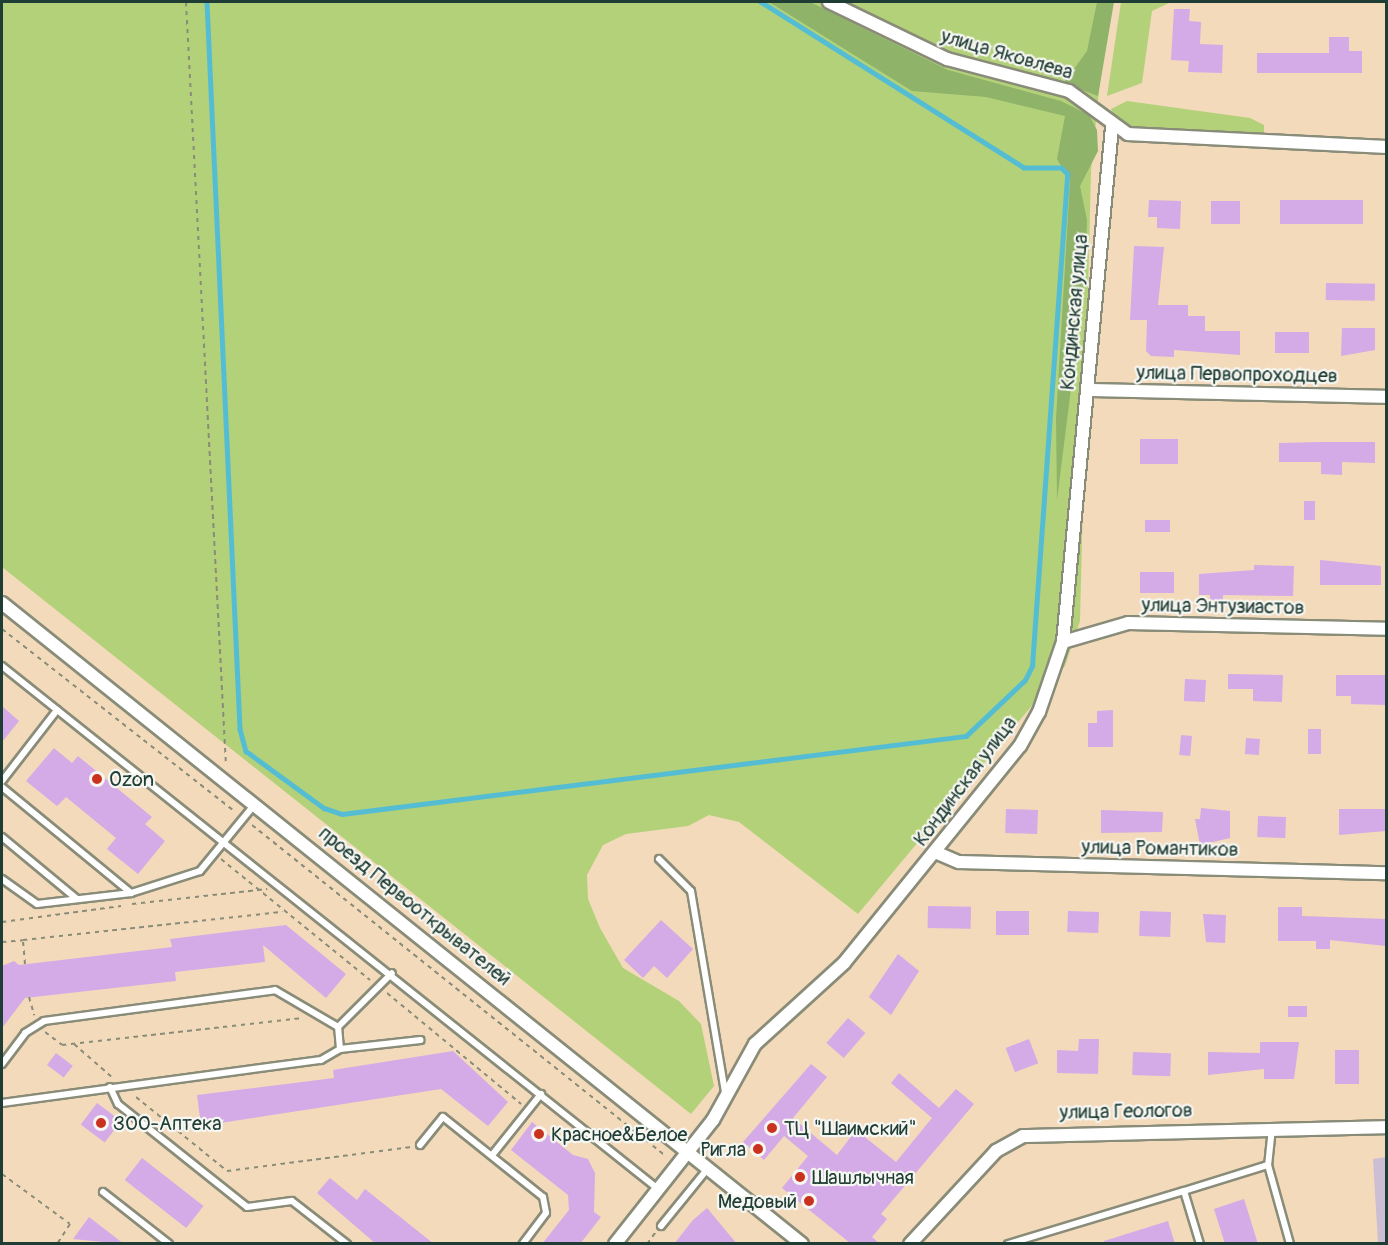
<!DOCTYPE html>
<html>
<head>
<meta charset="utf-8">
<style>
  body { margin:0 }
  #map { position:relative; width:1388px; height:1245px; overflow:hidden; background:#f3dabb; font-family:Pangolin,sans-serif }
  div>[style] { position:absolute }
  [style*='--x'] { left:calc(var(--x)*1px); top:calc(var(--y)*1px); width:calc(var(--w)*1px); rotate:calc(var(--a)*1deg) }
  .industrial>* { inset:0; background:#ccbed4 }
  .green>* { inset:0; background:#b3d179 }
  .forest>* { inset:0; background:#8eb369 }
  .stream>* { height:4.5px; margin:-2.25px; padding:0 2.25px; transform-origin:2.25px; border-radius:2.25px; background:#55bdd3 }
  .building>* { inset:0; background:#d4aae7; transform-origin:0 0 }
  .path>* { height:2px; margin-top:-1px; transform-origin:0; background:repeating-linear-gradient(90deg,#898c78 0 4.5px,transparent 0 9px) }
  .roads { filter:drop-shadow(2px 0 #898c78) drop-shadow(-2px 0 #898c78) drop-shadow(0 2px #898c78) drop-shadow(0 -2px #898c78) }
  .service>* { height:6px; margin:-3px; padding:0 3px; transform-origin:3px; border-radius:3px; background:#fff }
  .minor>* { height:12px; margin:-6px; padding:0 6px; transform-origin:6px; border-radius:6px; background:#fff }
  .dots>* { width:16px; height:16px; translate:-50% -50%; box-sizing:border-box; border:3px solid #f6f6f2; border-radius:50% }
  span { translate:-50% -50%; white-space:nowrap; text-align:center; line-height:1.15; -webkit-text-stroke:4.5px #f6f6f2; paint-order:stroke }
  .street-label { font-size:20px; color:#1f3d34 }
  .poi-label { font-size:20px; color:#1f3d34 }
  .left { translate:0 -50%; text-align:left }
  .right { translate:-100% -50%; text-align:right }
  .frame { position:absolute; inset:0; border:3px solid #1f3d34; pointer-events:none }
</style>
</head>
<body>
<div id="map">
  <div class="industrial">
    <i style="clip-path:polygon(1386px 1157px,1386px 1243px,1378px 1243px,1373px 1159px)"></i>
  </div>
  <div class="green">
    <i style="clip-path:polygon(2px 2px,1108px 2px,1091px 170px,1080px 621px,1065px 666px,858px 914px,739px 822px,709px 815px,688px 826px,626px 834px,603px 845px,587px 875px,588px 899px,600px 928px,623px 968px,679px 1001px,701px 1024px,714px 1086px,691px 1114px,2px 567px)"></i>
    <i style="clip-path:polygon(1121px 2px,1171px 2px,1152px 11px,1142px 83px,1107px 96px)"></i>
    <i style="clip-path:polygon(1127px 101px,1250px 118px,1264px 125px,1264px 135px,1131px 127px,1115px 118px,1111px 109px)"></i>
  </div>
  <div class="forest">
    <i style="clip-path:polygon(769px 2px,810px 2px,948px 70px,1061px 101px,1089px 115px,1097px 130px,1098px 151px,1080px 186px,1087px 220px,1085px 277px,1057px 500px,1056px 419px,1070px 181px,1057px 159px,1065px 116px,986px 97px,912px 91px)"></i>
    <i style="clip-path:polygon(1097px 2px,1114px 2px,1098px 96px,1064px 83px,1087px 51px)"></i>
  </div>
  <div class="stream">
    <i style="--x:207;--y:2;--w:728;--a:87.4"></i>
    <i style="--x:240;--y:729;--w:23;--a:75"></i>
    <i style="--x:246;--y:751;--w:97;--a:36.2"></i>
    <i style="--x:324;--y:808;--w:19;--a:18"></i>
    <i style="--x:342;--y:814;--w:629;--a:-7.13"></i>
    <i style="--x:966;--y:736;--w:81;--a:-43.5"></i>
    <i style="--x:1025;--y:680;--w:16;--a:-63"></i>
    <i style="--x:1032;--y:666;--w:493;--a:-85.9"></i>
    <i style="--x:1067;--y:174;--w:8;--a:-135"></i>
    <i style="--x:1061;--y:168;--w:37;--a:180"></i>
    <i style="--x:1024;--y:168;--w:312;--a:-147.8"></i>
  </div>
  <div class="building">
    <i style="clip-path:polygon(1174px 9px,1190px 9px,1189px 21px,1201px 22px,1200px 44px,1223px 45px,1222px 73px,1188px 72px,1189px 61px,1171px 60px)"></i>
    <i style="clip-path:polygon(1329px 37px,1349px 37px,1349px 51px,1362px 51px,1362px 73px,1257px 73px,1257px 53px,1329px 53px)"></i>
    <i style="clip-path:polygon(1149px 200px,1181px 201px,1180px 229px,1157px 228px,1157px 217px,1148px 217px)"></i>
    <i style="left:1363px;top:200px;width:24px;height:83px;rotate:90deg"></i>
    <i style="left:1211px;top:201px;width:29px;height:23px"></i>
    <i style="clip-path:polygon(1134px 246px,1164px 247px,1158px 305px,1188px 305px,1188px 316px,1205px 316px,1205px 331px,1240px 331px,1240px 355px,1174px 350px,1174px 357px,1151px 356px,1146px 351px,1147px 320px,1130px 320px)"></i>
    <i style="left:1326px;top:283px;width:49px;height:17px;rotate:1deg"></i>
    <i style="clip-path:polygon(1342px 328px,1375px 328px,1375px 350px,1341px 356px)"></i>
    <i style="left:1275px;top:332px;width:34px;height:21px"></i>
    <i style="left:1140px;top:439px;width:38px;height:25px"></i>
    <i style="clip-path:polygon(1322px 442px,1375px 442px,1375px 463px,1342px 462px,1342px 475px,1321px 474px,1321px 462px,1279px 462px,1279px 443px)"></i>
    <i style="left:1304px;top:501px;width:11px;height:19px"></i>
    <i style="left:1145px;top:520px;width:25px;height:12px"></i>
    <i style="clip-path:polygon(1320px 560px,1381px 566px,1381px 585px,1320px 585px)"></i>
    <i style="clip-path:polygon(1254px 565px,1294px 566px,1293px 596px,1223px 595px,1223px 600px,1210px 600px,1210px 595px,1199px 595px,1199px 574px,1254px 570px)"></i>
    <i style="left:1140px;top:572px;width:34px;height:21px"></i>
    <i style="clip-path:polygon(1228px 674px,1283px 675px,1282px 702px,1253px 701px,1253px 689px,1228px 689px)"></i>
    <i style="clip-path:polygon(1336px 675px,1386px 675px,1386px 705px,1351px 704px,1351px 696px,1336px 696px)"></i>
    <i style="left:1185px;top:679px;width:21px;height:22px;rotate:3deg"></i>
    <i style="clip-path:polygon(2px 706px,19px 721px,2px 742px)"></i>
    <i style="clip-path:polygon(1113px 710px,1113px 747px,1088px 747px,1088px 723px,1097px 723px,1097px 711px)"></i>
    <i style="left:1308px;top:729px;width:13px;height:25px"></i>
    <i style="left:1181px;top:735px;width:11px;height:20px;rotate:5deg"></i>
    <i style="left:1246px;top:738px;width:14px;height:16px;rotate:4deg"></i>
    <i style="clip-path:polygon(54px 748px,72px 763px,78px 756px,152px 817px,145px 824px,165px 841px,138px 874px,107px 849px,116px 838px,66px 797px,57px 806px,26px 781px)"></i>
    <i style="clip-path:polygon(1201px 808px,1230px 811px,1230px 838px,1200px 845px,1195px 819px,1200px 819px)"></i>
    <i style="left:1006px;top:809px;width:32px;height:24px;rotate:2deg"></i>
    <i style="clip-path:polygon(1339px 809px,1386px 809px,1386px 831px,1339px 835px)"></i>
    <i style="clip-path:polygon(1101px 810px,1163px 812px,1162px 832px,1101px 833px)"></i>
    <i style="left:1258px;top:816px;width:28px;height:21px;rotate:2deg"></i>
    <i style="left:928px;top:906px;width:43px;height:22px;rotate:1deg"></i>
    <i style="clip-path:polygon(1278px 907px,1302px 907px,1302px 916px,1386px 919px,1386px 946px,1330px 940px,1330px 949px,1316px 949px,1316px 941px,1278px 941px)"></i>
    <i style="left:996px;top:911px;width:33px;height:24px"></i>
    <i style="left:1068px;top:911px;width:31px;height:21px;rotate:2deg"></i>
    <i style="left:1140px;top:911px;width:31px;height:25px;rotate:2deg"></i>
    <i style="clip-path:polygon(1203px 914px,1226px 915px,1225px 943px,1206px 942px)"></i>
    <i style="clip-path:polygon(661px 920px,693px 949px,667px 978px,654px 966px,643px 978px,624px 960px)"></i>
    <i style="clip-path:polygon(286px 925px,346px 974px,326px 998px,263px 945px,265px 962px,175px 972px,176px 981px,25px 998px,2px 1028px,2px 966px,14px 961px,19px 965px,172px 947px,170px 939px)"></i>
    <i style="clip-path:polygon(898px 954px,919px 971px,891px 1015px,869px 997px)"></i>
    <i style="left:1288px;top:1006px;width:19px;height:11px"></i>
    <i style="left:848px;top:1018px;width:23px;height:33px;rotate:41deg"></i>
    <i style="left:1029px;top:1039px;width:26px;height:25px;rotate:69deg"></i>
    <i style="clip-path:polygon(1079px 1039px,1099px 1039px,1098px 1074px,1057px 1073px,1057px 1050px,1078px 1051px)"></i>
    <i style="clip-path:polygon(1260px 1042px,1299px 1042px,1294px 1079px,1264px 1079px,1264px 1069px,1208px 1075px,1208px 1052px,1260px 1053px)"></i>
    <i style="left:1335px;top:1050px;width:24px;height:34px"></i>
    <i style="clip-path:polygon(453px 1051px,508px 1102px,488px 1126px,441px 1089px,201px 1126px,197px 1095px,334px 1078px,333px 1070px)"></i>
    <i style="left:1133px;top:1052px;width:38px;height:23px;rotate:2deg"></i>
    <i style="left:56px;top:1053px;width:21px;height:15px;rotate:37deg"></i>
    <i style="clip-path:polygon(811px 1064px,827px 1077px,793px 1118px,837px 1155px,856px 1130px,896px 1162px,932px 1118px,891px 1083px,899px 1073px,939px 1108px,956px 1089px,974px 1104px,881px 1214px,887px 1219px,872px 1237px,880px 1244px,850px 1243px,782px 1188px,808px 1156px,784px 1136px,764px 1160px,743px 1142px)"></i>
    <i style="left:97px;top:1103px;width:30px;height:27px;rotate:37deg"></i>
    <i style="clip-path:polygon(532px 1122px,573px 1155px,588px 1159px,595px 1173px,594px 1212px,601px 1217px,580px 1244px,542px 1244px,569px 1210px,568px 1195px,511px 1150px)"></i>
    <i style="left:142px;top:1158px;width:78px;height:28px;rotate:38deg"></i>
    <i style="clip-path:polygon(330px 1178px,357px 1200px,365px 1189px,434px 1244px,376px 1244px,317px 1193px)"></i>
    <i style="clip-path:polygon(1244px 1199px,1258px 1244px,1225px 1244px,1214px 1209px)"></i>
    <i style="clip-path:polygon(707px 1208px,737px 1244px,674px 1244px,693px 1220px)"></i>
    <i style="clip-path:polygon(89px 1217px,124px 1244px,73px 1239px)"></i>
    <i style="clip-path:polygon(1168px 1221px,1175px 1244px,1104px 1244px,1104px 1241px)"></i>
  </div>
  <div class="path">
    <i style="--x:186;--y:2;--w:765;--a:87"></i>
    <i style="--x:2;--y:629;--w:296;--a:38.1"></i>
    <i style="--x:252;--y:825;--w:531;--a:38.66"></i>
    <i style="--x:221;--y:859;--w:192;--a:39.1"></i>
    <i style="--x:132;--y:904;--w:136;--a:-6.3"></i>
    <i style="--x:2;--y:922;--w:120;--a:-7.7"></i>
    <i style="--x:2;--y:942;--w:21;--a:-5"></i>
    <i style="--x:25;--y:964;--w:24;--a:-95"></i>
    <i style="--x:23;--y:940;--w:261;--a:-6.2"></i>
    <i style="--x:387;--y:993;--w:174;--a:39.6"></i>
    <i style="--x:29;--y:997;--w:19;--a:74"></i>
    <i style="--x:45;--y:1032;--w:21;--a:37"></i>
    <i style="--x:62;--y:1045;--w:242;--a:-6.4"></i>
    <i style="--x:74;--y:1044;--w:52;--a:41.1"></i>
    <i style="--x:136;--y:1097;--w:117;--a:39.1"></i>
    <i style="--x:227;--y:1171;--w:186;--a:-7.4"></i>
    <i style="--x:2;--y:1174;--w:84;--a:36.3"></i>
    <i style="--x:70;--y:1224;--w:24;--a:123"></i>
    <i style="--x:647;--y:1244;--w:14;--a:-54"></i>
  </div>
  <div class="roads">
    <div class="service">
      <i style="--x:2;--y:666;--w:839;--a:38.56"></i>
      <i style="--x:2;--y:781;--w:90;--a:-52.2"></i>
      <i style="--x:2;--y:787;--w:167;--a:39.4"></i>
      <i style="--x:131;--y:893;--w:72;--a:-17.7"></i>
      <i style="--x:200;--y:871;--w:87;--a:-50.6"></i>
      <i style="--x:2;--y:837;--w:97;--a:39.6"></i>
      <i style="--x:659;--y:859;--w:45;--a:45"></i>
      <i style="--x:691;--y:891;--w:205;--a:80.4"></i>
      <i style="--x:2;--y:879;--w:43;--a:35.5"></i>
      <i style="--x:37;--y:904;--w:95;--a:-6.7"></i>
      <i style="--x:338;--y:1027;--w:76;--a:-45"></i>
      <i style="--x:340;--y:1049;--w:81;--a:-6.4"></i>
      <i style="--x:2;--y:1064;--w:39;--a:-53"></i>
      <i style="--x:25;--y:1033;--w:22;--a:-32"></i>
      <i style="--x:44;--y:1021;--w:233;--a:-7.6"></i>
      <i style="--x:275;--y:990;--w:73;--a:30.4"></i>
      <i style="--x:110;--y:1087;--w:19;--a:65"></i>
      <i style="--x:118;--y:1104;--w:165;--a:38.6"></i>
      <i style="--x:247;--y:1207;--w:45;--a:-7.6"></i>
      <i style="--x:292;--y:1201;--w:70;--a:38"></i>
      <i style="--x:2;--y:1103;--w:322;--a:-7.7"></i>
      <i style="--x:321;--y:1060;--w:22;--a:-30"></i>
      <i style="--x:340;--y:1049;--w:22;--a:-95"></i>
      <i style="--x:1272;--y:1128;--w:37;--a:96"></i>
      <i style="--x:1268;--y:1165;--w:82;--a:74.4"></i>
      <i style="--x:420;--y:1145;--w:36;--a:-51"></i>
      <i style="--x:443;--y:1117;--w:128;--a:38.7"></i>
      <i style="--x:543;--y:1197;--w:16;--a:79"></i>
      <i style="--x:546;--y:1213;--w:39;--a:127"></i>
      <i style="--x:493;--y:1154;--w:77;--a:-51.3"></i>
      <i style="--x:103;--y:1192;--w:84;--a:38.2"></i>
      <i style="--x:661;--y:1226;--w:76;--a:-50.9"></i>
      <i style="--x:1008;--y:1244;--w:184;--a:-16.8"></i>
      <i style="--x:1200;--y:1244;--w:55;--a:-106.8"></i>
      <i style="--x:1184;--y:1191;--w:88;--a:-17.2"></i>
    </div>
    <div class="minor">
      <i style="--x:829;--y:2;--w:131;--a:25.8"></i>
      <i style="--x:947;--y:59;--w:126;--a:14.7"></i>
      <i style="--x:1069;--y:91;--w:73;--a:36.1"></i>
      <i style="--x:1128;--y:134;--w:258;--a:2.9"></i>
      <i style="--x:1087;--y:390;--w:299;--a:1.3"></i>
      <i style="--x:2;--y:603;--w:1025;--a:38.7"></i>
      <i style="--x:1063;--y:642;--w:68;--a:-16.3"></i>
      <i style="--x:1128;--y:623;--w:258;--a:1.3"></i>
      <i style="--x:935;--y:852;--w:26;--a:23"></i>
      <i style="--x:959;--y:862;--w:427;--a:1.5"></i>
      <i style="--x:615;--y:1244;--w:158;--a:-51.7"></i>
      <i style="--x:713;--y:1120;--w:87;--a:-61.1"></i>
      <i style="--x:755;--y:1044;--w:120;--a:-42.3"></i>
      <i style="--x:844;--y:963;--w:279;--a:-51"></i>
      <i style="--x:1020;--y:746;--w:39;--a:-61"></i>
      <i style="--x:1039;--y:712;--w:74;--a:-71.1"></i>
      <i style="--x:1063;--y:642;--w:517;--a:-84.56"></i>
      <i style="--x:910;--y:1244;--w:127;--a:-47.2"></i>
      <i style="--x:996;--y:1151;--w:31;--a:-29"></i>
      <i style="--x:1023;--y:1136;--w:363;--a:-1.4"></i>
    </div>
  </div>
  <div class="dots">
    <i style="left:97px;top:779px;background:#c8321e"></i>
    <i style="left:101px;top:1123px;background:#c8321e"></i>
    <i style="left:772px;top:1128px;background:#c8321e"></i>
    <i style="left:539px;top:1134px;background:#c8321e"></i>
    <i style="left:758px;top:1149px;background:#c8321e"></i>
    <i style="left:800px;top:1177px;background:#c8321e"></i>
    <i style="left:809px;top:1201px;background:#c8321e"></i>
  </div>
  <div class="street-label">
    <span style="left:1007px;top:54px;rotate:16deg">улица Яковлева</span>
    <span style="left:1074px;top:312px;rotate:-85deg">Кондинская улица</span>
    <span style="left:1237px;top:374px;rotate:1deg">улица Первопроходцев</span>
    <span style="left:1223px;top:606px;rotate:1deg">улица Энтузиастов</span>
    <span style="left:965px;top:781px;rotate:-53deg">Кондинская улица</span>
    <span style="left:1160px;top:848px;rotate:1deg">улица Романтиков</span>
    <span style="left:415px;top:906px;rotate:39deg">проезд Первооткрывателей</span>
    <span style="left:1126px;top:1111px;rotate:-1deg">улица Геологов</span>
  </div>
  <div class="poi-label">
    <span class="left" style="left:109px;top:779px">Ozon</span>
    <span class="left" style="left:113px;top:1123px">ЗОО-Аптека</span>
    <span class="left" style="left:784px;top:1128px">ТЦ "Шаимский"</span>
    <span class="left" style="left:551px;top:1134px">Красное&amp;Белое</span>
    <span class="right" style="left:746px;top:1149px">Ригла</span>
    <span class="left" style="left:812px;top:1177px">Шашлычная</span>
    <span class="right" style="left:797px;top:1201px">Медовый</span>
  </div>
  <div class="frame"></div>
</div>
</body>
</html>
